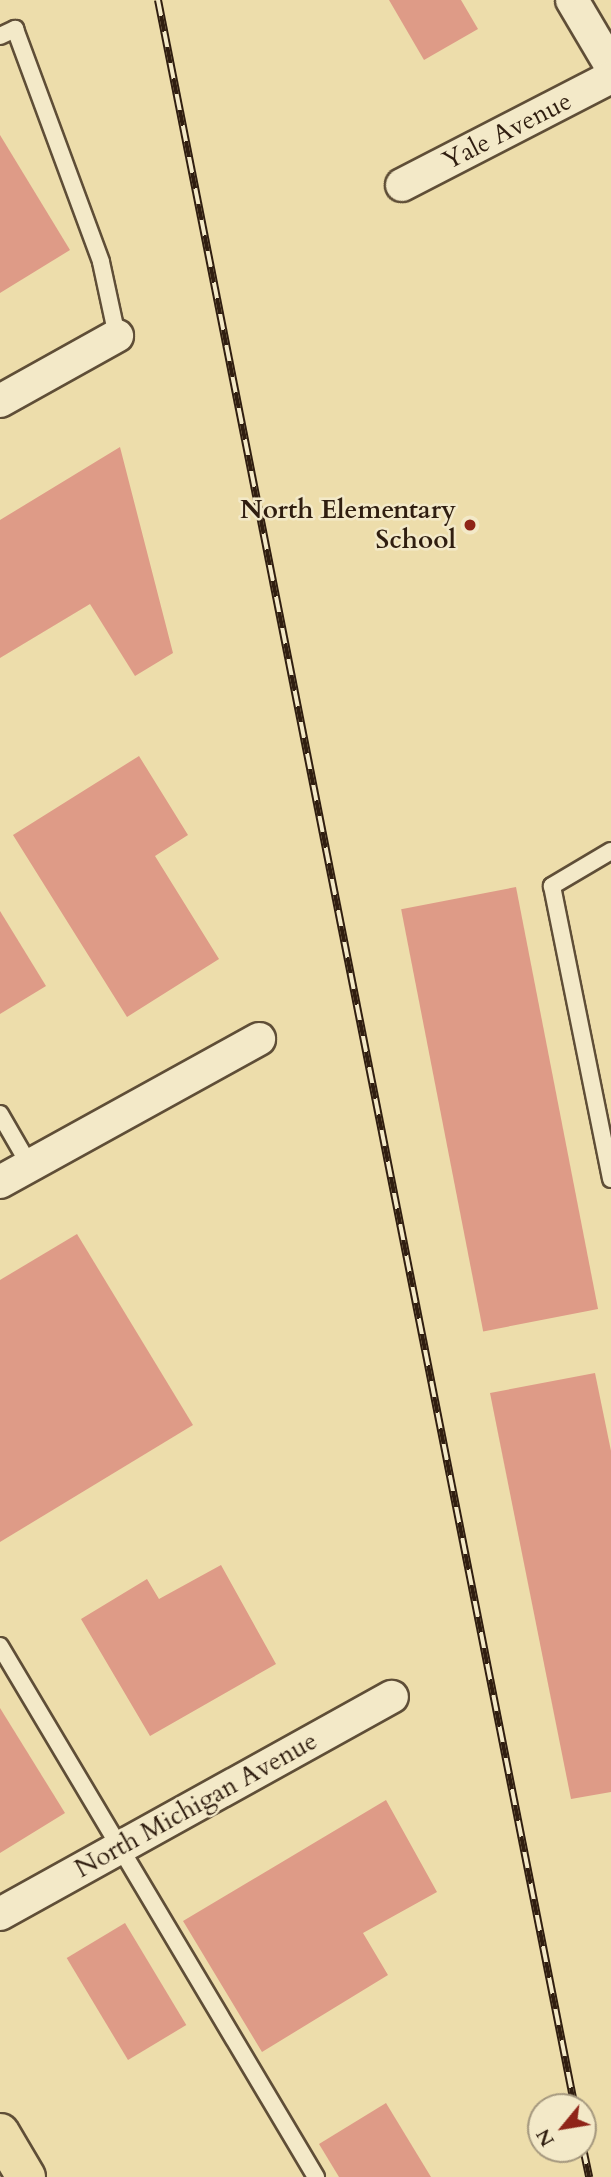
<!DOCTYPE html>
<html>
<head>
<meta charset="utf-8">
<style>
  body { margin:0 }
  #map { position:relative; width:611px; height:2177px; overflow:hidden; background:#edddab; font-family:Cardo,serif }
  div>[style] { position:absolute }
  [style*='--x'] { left:calc(var(--x)*1px); top:calc(var(--y)*1px); width:calc(var(--w)*1px); rotate:calc(var(--a)*1deg) }
  .building>* { inset:0; background:#de9b87; transform-origin:0 0 }
  .roads { filter:drop-shadow(2px 0 #5f4e37) drop-shadow(-2px 0 #5f4e37) drop-shadow(0 2px #5f4e37) drop-shadow(0 -2px #5f4e37) }
  .lane>* { height:16px; margin:-8px; padding:0 8px; transform-origin:8px; border-radius:8px; background:#f3e9c8 }
  .street>* { height:32px; margin:-16px; padding:0 16px; transform-origin:16px; border-radius:16px; background:#f3e9c8 }
  .primary>* { height:38px; margin:-19px; padding:0 19px; transform-origin:19px; border-radius:19px; background:#edddab }
  .rail>* { height:8px; margin-top:-4px; transform-origin:0; background:repeating-linear-gradient(90deg,#f3e9c8 0 16px,#301e10 0 32px); box-sizing:border-box; border-block:2px solid #301e10 }
  .dots>* { width:19px; height:19px; translate:-50% -50%; box-sizing:border-box; border:4px solid #f3e9c8; border-radius:50% }
  span { translate:-50% -50%; white-space:nowrap; text-align:center; line-height:1.15; -webkit-text-stroke:5px #f3e9c8; paint-order:stroke }
  .street-label { font-size:26px; color:#301e10 }
  .poi-label { font-size:26px; color:#301e10; font-weight:700 }
  .right { translate:-100% -50%; text-align:right }
  .north { position:absolute; left:527px; top:2093px; width:70px; height:70px; box-sizing:border-box; background:#f3e9c8; border:2px solid #a5987e; border-radius:50%; rotate:240deg; font-size:19px; font-weight:700; line-height:28px; text-align:center; color:#301e10 }
  .north::after { content:''; display:block; margin:auto; width:24px; height:32px; background:#8f2418; clip-path:polygon(50% 0,100% 100%,50% 72%,0 100%) }
</style>
</head>
<body>
<div id="map">
  <div class="building">
    <i style="clip-path:polygon(389px 0,461px 0,478px 29px,424px 60px)"></i>
    <i style="clip-path:polygon(0 135px,70px 250px,0 293px)"></i>
    <i style="clip-path:polygon(120px 447px,173px 653px,135px 676px,90px 604px,0 658px,0 520px)"></i>
    <i style="clip-path:polygon(139px 756px,188px 835px,155px 856px,219px 959px,127px 1017px,13px 835px)"></i>
    <i style="left:516px;top:887px;width:430px;height:117px;rotate:79deg"></i>
    <i style="clip-path:polygon(0 911px,46px 986px,0 1014px)"></i>
    <i style="clip-path:polygon(77px 1234px,193px 1425px,0 1542px,0 1280px)"></i>
    <i style="clip-path:polygon(595px 1373px,611px 1451px,611px 1792px,571px 1799px,490px 1393px)"></i>
    <i style="clip-path:polygon(221px 1565px,276px 1664px,150px 1736px,81px 1619px,147px 1579px,159px 1599px)"></i>
    <i style="clip-path:polygon(0 1708px,65px 1813px,0 1853px)"></i>
    <i style="clip-path:polygon(386px 1800px,437px 1892px,363px 1933px,388px 1975px,262px 2052px,183px 1921px)"></i>
    <i style="left:125px;top:1923px;width:119px;height:68px;rotate:59deg"></i>
    <i style="clip-path:polygon(386px 2103px,431px 2177px,339px 2177px,319px 2144px)"></i>
  </div>
  <div class="roads">
    <div class="lane">
      <i style="--x:0;--y:36;--w:17;--a:-25"></i>
      <i style="--x:15;--y:29;--w:248;--a:69.7"></i>
      <i style="--x:101;--y:262;--w:76;--a:77.8"></i>
      <i style="--x:611;--y:851;--w:69;--a:149.3"></i>
      <i style="--x:552;--y:886;--w:299;--a:78.6"></i>
      <i style="--x:0;--y:1114;--w:60;--a:60"></i>
      <i style="--x:0;--y:1646;--w:618;--a:59.24"></i>
    </div>
    <div class="street">
      <i style="--x:572;--y:0;--w:77;--a:59.4"></i>
      <i style="--x:402;--y:185;--w:235;--a:-27.3"></i>
      <i style="--x:0;--y:401;--w:134;--a:-29.1"></i>
      <i style="--x:0;--y:1182;--w:296;--a:-28.9"></i>
      <i style="--x:0;--y:1914;--w:448;--a:-29"></i>
    </div>
    <div class="primary">
      <i style="--x:0;--y:2133;--w:51;--a:59.4"></i>
    </div>
  </div>
  <div class="rail">
    <i style="--x:158;--y:0;--w:2148;--a:78.81"></i>
    <i style="--x:583;--y:2148;--w:30;--a:78"></i>
  </div>
  <div class="dots">
    <i style="left:470px;top:525px;background:#8f2418"></i>
  </div>
  <div class="street-label">
    <span style="left:507px;top:131px;rotate:-27deg">Yale Avenue</span>
    <span style="left:196px;top:1805px;rotate:-29deg">North Michigan Avenue</span>
  </div>
  <div class="poi-label">
    <span class="right" style="left:456px;top:525px">North Elementary<br>School</span>
  </div>
  <div class="north">N</div>
</div>
</body>
</html>
